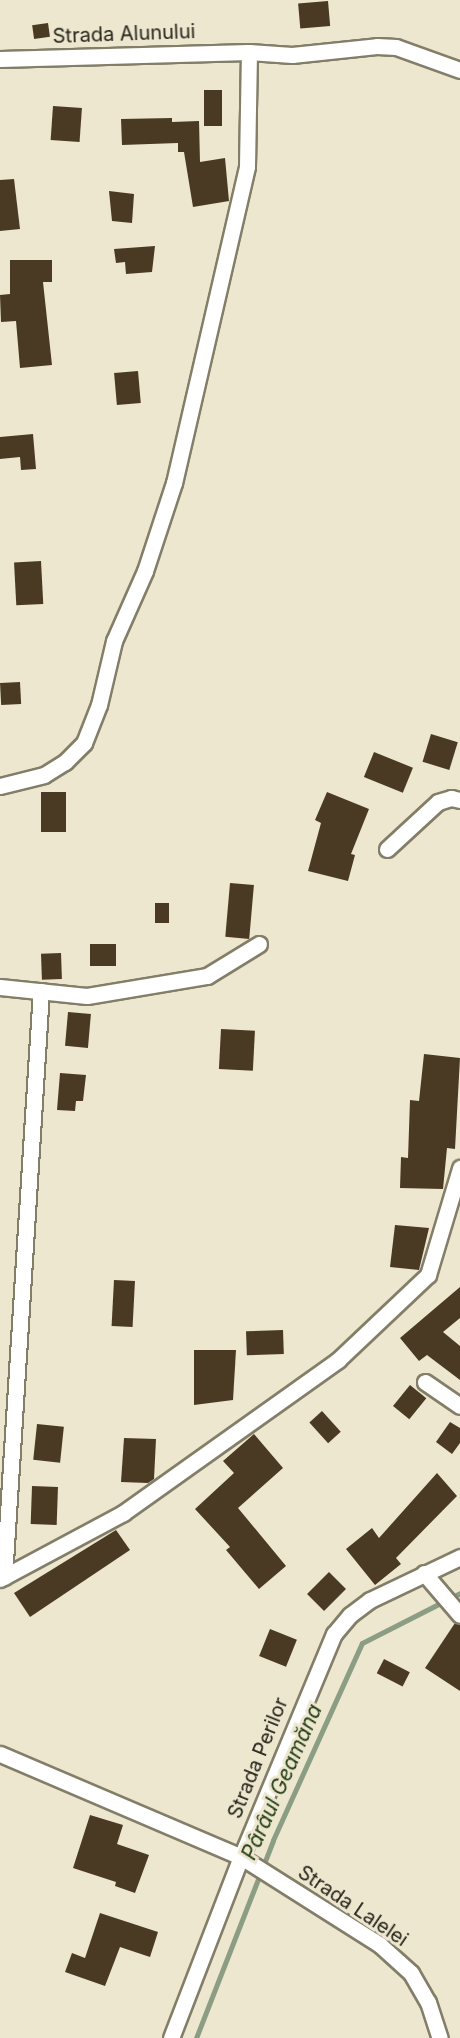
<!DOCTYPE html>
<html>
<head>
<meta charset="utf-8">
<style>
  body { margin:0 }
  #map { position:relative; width:460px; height:2038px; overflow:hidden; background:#ede7cf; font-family:Inter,sans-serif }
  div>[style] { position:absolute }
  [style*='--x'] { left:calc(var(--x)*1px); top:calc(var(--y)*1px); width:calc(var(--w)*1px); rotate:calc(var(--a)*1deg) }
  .stream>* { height:5px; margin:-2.5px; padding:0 2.5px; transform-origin:2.5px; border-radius:2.5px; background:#8b9d83 }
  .building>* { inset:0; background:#4a3a24; transform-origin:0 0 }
  .roads { filter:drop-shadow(2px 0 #837e68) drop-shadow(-2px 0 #837e68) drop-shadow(0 2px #837e68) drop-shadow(0 -2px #837e68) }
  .minor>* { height:15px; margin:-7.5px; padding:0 7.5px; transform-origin:7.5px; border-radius:7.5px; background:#fff }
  span { translate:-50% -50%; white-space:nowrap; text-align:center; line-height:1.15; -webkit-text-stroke:6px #ede7cf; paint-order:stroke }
  .street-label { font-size:20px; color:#26241b }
  .water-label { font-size:21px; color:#253f17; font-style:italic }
</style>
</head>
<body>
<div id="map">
  <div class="stream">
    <i style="--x:196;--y:2038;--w:212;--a:-68.7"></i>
    <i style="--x:273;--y:1840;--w:216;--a:-65.7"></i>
    <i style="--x:362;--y:1643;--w:110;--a:-27"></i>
  </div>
  <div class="building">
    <i style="left:328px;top:1px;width:25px;height:30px;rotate:85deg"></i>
    <i style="left:48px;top:23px;width:14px;height:16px;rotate:82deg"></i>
    <i style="left:204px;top:90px;width:18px;height:36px"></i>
    <i style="left:53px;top:106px;width:29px;height:34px;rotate:4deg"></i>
    <i style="clip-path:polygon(172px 118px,172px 122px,199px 121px,200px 162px,225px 158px,229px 201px,193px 207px,184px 152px,178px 152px,178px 143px,122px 145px,121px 119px)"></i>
    <i style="clip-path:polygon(14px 179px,20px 229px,0 231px,0 180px)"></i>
    <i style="clip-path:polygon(109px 191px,134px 194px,132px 223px,112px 221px)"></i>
    <i style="clip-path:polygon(155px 246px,152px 272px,126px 274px,125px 262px,116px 263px,114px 249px)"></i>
    <i style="clip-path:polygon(10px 260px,52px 260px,52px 282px,43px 282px,52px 365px,20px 368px,16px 321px,1px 322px,0 295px,10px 294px)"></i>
    <i style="left:138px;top:371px;width:32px;height:24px;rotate:85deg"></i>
    <i style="clip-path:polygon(33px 434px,36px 469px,21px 470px,20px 457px,0 459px,0 437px)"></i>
    <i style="left:41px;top:561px;width:43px;height:27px;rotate:87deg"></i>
    <i style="left:20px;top:682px;width:22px;height:20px;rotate:87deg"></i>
    <i style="left:431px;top:734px;width:28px;height:29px;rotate:17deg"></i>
    <i style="left:374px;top:752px;width:42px;height:27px;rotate:22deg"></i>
    <i style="left:41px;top:792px;width:25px;height:40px"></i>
    <i style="clip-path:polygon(327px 792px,369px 809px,351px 854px,355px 855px,348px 881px,308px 871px,321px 823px,315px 820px)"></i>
    <i style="left:230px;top:883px;width:24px;height:54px;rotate:5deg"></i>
    <i style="left:155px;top:903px;width:14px;height:20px"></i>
    <i style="left:116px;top:944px;width:22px;height:26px;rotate:90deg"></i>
    <i style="left:61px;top:953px;width:26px;height:20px;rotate:88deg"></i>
    <i style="left:68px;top:1012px;width:23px;height:34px;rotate:5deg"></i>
    <i style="left:221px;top:1029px;width:34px;height:40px;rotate:3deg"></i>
    <i style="clip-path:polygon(424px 1054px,460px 1058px,455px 1149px,447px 1148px,443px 1189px,400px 1188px,401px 1157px,408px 1158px,410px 1100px,419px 1101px)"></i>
    <i style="clip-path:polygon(60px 1073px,86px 1075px,83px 1101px,76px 1101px,75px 1111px,57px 1110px)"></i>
    <i style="clip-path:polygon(395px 1225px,429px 1228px,419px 1270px,390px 1267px)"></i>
    <i style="left:114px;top:1280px;width:21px;height:46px;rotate:3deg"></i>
    <i style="clip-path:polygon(460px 1287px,460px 1318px,443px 1332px,460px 1346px,460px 1380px,427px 1355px,419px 1361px,400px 1338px)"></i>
    <i style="left:283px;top:1330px;width:24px;height:37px;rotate:88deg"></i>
    <i style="clip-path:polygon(194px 1350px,236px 1350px,233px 1400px,194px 1405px)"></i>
    <i style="left:410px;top:1385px;width:21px;height:27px;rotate:39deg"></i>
    <i style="left:322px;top:1411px;width:28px;height:17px;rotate:48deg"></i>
    <i style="clip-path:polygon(450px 1422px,460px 1428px,460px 1443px,452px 1454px,436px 1442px)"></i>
    <i style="left:37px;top:1424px;width:27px;height:36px;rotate:6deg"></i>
    <i style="clip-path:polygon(254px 1434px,283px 1468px,238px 1508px,286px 1566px,259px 1589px,226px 1550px,230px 1547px,195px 1509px,234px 1473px,223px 1461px)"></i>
    <i style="clip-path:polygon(124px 1438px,156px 1439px,154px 1479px,148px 1483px,121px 1482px)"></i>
    <i style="clip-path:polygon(437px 1473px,457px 1496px,396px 1558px,401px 1564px,375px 1585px,346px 1549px,372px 1528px,379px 1538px)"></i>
    <i style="left:32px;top:1486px;width:26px;height:38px;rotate:2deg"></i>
    <i style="clip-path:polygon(116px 1530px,130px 1550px,30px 1617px,14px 1593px)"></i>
    <i style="left:329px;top:1572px;width:24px;height:31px;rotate:45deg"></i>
    <i style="clip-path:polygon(455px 1623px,460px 1625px,460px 1691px,425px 1668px)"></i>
    <i style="left:270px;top:1629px;width:29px;height:29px;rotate:22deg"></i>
    <i style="left:384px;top:1659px;width:29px;height:16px;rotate:27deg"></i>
    <i style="clip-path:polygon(90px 1815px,123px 1825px,117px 1844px,149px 1855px,135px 1893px,115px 1886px,116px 1882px,73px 1868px)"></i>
    <i style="clip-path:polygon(100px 1913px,158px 1932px,150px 1957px,120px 1947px,105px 1986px,65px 1972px,72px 1953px,85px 1958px)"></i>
  </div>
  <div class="roads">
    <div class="minor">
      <i style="--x:0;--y:59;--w:249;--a:-1.6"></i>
      <i style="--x:249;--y:52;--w:43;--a:4"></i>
      <i style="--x:292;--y:55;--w:85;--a:-6"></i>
      <i style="--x:377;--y:46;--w:19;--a:3"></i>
      <i style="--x:396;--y:47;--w:68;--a:19.8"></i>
      <i style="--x:0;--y:786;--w:45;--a:-14"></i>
      <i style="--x:44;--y:775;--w:25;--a:-32"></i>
      <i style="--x:65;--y:762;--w:27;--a:-45"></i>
      <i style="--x:84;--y:743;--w:41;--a:-68.5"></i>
      <i style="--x:99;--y:705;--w:66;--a:-76.8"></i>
      <i style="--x:114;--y:641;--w:77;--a:-66.1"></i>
      <i style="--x:145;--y:571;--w:93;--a:-71.8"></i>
      <i style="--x:174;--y:483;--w:325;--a:-77"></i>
      <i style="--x:247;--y:166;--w:114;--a:-89"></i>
      <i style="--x:387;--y:849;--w:69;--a:-42.7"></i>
      <i style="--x:438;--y:802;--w:14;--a:-17"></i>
      <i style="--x:451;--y:798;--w:9;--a:13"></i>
      <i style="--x:0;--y:987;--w:87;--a:5.9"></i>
      <i style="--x:87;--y:996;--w:122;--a:-9.5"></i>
      <i style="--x:207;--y:976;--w:61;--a:-31.6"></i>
      <i style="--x:425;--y:1382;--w:42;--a:34.4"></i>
      <i style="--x:424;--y:1573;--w:55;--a:49.4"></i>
      <i style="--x:4;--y:1577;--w:587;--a:-86.39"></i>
      <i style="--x:0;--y:1579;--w:140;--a:-28.2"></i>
      <i style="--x:123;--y:1513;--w:264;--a:-35.4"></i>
      <i style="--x:338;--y:1360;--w:124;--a:-43.4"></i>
      <i style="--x:428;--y:1275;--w:112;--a:-73.3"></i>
      <i style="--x:0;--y:1754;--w:262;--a:23.1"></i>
      <i style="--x:241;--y:1857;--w:165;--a:32.3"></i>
      <i style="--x:380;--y:1945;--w:42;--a:42.1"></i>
      <i style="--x:411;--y:1973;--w:34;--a:60"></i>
      <i style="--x:428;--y:2002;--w:38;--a:72"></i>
      <i style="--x:171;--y:2038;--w:194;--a:-68.9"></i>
      <i style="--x:241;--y:1857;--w:242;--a:-67.4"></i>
      <i style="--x:334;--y:1634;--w:25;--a:-50"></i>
      <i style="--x:350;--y:1615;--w:25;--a:-37"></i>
      <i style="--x:370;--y:1600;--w:100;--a:-25.5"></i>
    </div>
  </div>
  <div class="street-label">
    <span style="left:124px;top:34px;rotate:-2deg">Strada Alunului</span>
    <span style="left:258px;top:1758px;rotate:-68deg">Strada Perilor</span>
    <span style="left:353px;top:1906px;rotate:34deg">Strada Lalelei</span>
  </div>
  <div class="water-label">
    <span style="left:282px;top:1782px;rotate:-66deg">Pârâul Geamăna</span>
  </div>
</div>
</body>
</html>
